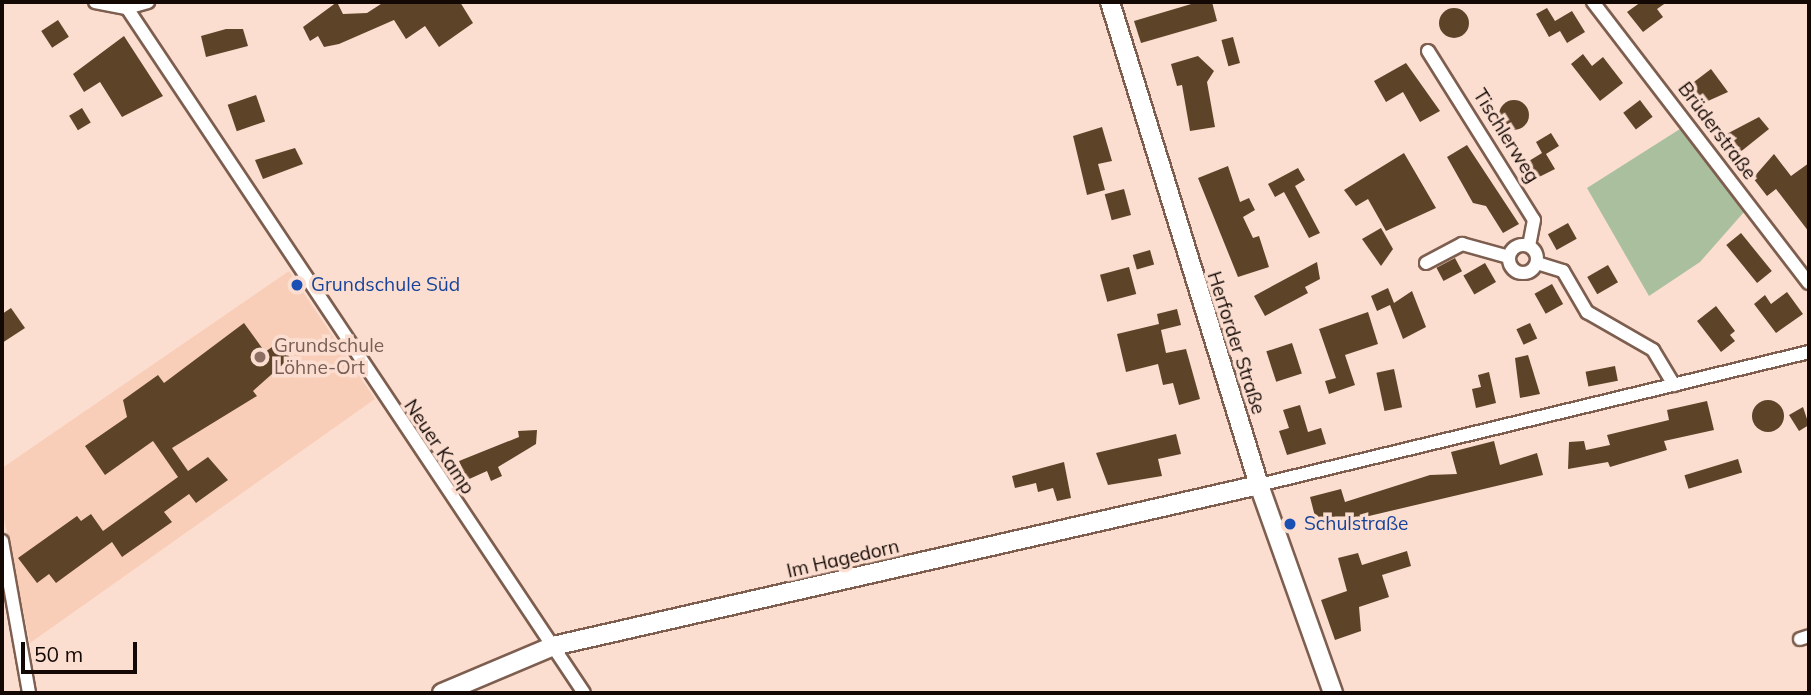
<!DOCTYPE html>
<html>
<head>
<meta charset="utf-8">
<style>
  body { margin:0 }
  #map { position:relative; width:1811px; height:695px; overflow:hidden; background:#fbded0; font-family:Mulish,sans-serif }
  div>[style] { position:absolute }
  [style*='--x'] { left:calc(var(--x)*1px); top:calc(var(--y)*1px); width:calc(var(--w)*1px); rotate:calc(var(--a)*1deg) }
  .built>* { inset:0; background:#f9ceb9 }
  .green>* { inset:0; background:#a9bf9e }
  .building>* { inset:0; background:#5d4429; transform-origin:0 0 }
  .round { border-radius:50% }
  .roads { filter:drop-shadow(2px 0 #7d5e4f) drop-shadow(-2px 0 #7d5e4f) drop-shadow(0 2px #7d5e4f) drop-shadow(0 -2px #7d5e4f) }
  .street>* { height:12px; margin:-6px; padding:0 6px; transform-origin:6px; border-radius:6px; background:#fff }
  .street>.ring { margin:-6px; padding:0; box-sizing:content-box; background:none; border:12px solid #fff; border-radius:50% }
  .secondary>* { height:18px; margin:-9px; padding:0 9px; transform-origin:9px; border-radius:9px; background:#fff }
  .dots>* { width:19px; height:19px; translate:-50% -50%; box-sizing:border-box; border:4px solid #fbded0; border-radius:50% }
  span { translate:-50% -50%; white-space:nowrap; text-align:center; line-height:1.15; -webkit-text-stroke:7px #fbded0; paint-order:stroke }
  .street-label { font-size:19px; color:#130804 }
  .transit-label { font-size:19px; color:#164399 }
  .left { translate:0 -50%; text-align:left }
  .education-label { font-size:19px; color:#785e54 }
  .frame { position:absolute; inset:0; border:4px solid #130804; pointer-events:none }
  .scale { position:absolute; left:21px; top:642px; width:116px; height:32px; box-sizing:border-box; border:4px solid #130804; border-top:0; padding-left:9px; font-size:21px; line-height:24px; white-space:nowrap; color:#130804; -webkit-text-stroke:5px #fbded0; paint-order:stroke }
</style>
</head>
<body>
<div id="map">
  <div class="built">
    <i style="clip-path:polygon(289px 271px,375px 399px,30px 643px,2px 509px,2px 468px)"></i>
  </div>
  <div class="green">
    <i style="clip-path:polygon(1680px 129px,1744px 212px,1700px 262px,1649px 296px,1587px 188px)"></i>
  </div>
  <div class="building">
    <i style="clip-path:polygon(337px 2px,343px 14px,367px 13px,384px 2px,460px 2px,473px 23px,439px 47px,425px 26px,406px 39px,394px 20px,339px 44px,324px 47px,318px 36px,310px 41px,303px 27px)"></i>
    <i style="clip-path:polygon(1198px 2px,1212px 2px,1217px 21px,1141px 43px,1134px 21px)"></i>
    <i style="clip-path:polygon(1641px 2px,1667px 2px,1657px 9px,1663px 17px,1643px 32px,1627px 12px)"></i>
    <i style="clip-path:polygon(1547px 8px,1555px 21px,1572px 11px,1585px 32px,1567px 43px,1560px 31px,1549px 37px,1536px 14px)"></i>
    <i class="round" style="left:1439px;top:8px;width:30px;height:30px"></i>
    <i style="left:58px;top:20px;width:20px;height:20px;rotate:57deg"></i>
    <i style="clip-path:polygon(226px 29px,243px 29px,248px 46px,206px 57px,201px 36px)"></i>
    <i style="clip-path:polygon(124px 36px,163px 96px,122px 117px,100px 82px,84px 92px,73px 74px)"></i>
    <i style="left:1233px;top:37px;width:27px;height:12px;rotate:75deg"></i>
    <i style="clip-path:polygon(1583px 54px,1592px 66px,1603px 57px,1623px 83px,1600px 101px,1571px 64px)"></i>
    <i style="clip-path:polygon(1198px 56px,1214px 71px,1207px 82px,1215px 127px,1190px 131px,1182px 85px,1177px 86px,1171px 64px)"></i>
    <i style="clip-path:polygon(1406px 63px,1440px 111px,1420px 122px,1403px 92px,1386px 102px,1374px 81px)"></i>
    <i style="clip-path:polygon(1711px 69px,1728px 92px,1699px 105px,1686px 88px)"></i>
    <i style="left:256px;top:95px;width:28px;height:30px;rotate:71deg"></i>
    <i style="left:1640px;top:100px;width:21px;height:21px;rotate:53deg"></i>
    <i class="round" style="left:1499px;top:100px;width:30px;height:30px"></i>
    <i style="left:82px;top:108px;width:17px;height:15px;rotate:59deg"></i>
    <i style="clip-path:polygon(1759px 117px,1769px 129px,1734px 157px,1719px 138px)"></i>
    <i style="clip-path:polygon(1102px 127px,1112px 161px,1098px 164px,1105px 190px,1087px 195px,1073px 136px)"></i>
    <i style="clip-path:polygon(1551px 133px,1559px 146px,1546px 154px,1555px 169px,1533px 180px,1524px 164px,1542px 153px,1536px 142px)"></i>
    <i style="clip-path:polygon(1467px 145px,1519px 224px,1503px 233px,1486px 206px,1473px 203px,1447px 157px)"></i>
    <i style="clip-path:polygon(295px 148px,303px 164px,263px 179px,255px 160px)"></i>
    <i style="clip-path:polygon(1404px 153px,1436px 208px,1386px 231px,1368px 199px,1356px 206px,1344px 190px)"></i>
    <i style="clip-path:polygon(1774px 154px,1791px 176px,1809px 163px,1809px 232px,1776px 189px,1767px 196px,1753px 178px)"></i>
    <i style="clip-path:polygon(1228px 166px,1240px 202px,1249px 198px,1255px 210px,1243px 217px,1253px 238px,1259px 236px,1269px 267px,1238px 277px,1198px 178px)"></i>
    <i style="clip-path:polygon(1298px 168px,1305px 180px,1295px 186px,1320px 233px,1309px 238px,1284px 192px,1275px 197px,1268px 184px)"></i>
    <i style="left:1124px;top:189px;width:27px;height:20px;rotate:75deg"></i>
    <i style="left:1568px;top:223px;width:18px;height:23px;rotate:61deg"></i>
    <i style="clip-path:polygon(1381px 228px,1393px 249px,1381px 266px,1362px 239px)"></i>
    <i style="left:1741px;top:233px;width:49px;height:19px;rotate:51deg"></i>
    <i style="left:1150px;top:250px;width:15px;height:18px;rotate:74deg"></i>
    <i style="left:1455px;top:258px;width:15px;height:21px;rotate:62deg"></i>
    <i style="clip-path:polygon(1317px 262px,1320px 279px,1305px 287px,1308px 293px,1265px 316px,1254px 296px)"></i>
    <i style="left:1485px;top:263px;width:22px;height:25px;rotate:60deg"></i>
    <i style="left:1608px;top:265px;width:20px;height:24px;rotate:60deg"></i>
    <i style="left:1129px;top:267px;width:28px;height:30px;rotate:75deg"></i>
    <i style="left:1552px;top:284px;width:23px;height:20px;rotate:61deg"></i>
    <i style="clip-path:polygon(1388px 288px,1394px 303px,1412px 291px,1426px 327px,1403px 339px,1390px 305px,1377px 311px,1371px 296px)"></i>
    <i style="clip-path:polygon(1787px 292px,1803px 314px,1776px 333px,1754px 304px,1765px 295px,1771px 304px)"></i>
    <i style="clip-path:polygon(1716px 306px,1735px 331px,1730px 335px,1735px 341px,1721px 352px,1697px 321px)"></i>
    <i style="clip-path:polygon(11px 308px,25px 328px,2px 343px,2px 314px)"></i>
    <i style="clip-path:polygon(1177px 309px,1181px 325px,1161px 330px,1166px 353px,1186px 349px,1200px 399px,1179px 405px,1173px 383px,1163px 385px,1158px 364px,1126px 372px,1117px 334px,1159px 324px,1157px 314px)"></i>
    <i style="clip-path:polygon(1368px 312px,1378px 344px,1345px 355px,1355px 385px,1329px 394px,1325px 381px,1336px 378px,1319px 329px)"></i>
    <i style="clip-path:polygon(244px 323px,265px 352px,279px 342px,290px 358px,253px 391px,257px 396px,172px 448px,188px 471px,208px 457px,228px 480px,196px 503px,189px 494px,164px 512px,172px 522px,122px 557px,112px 542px,56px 583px,49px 574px,37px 583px,18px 558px,77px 516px,81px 521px,91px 514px,103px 531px,178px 477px,153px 441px,105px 475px,85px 446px,127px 417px,123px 400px,158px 375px,164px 383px)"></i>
    <i style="left:1530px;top:323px;width:17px;height:15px;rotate:65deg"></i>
    <i style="left:1292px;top:343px;width:32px;height:27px;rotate:72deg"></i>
    <i style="clip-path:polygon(1528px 355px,1540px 394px,1520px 398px,1515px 358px)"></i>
    <i style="left:1615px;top:366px;width:15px;height:30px;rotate:79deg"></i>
    <i style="left:1394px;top:369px;width:39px;height:18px;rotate:78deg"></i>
    <i style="clip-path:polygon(1489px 372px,1496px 403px,1476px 408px,1472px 389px,1481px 387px,1478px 375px)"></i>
    <i class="round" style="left:1752px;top:400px;width:32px;height:32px"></i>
    <i style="clip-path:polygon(1707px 401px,1714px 430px,1664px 441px,1667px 450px,1610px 467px,1608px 462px,1568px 469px,1569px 442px,1584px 441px,1586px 450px,1610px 445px,1607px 435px,1669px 420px,1667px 410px)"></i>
    <i style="clip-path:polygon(1300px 405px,1308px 432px,1321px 428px,1326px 444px,1287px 455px,1279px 431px,1289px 428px,1283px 410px)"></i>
    <i style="clip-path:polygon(1803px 407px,1809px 425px,1799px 431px,1789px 415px)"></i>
    <i style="clip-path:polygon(537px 430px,536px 444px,498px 467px,502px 476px,491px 481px,487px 471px,467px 480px,459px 461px,519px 437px,518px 431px)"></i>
    <i style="clip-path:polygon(1176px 434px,1181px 454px,1158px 459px,1162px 476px,1108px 485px,1096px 453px)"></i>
    <i style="clip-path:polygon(1494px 441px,1500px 465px,1537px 453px,1543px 475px,1318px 528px,1310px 497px,1341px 489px,1345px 502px,1430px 475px,1457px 474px,1451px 452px)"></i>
    <i style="left:1738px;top:459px;width:14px;height:56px;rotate:73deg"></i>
    <i style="clip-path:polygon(1064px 462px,1071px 498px,1057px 501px,1053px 488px,1038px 492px,1036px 483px,1015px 488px,1012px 476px)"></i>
    <i style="clip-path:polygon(1407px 551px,1411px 566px,1382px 575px,1389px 597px,1359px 607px,1361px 631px,1335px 640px,1321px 600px,1347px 591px,1338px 558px,1358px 553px,1362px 565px)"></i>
  </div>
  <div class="roads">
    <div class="street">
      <i style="--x:95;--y:2;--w:33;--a:11"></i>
      <i style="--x:127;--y:8;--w:22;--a:-16"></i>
      <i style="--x:1593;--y:2;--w:354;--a:52.5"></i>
      <i style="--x:127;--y:8;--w:823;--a:56.29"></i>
      <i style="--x:1428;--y:51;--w:199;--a:57.9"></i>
      <i style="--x:1534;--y:220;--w:26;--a:101"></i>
      <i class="ring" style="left:1509px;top:245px;width:16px;height:16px"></i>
      <i style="--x:1426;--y:263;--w:41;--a:-27.8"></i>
      <i style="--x:1462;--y:244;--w:49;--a:15.5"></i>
      <i style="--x:1537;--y:263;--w:27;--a:17"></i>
      <i style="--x:1563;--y:271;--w:48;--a:59.7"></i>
      <i style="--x:1587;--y:312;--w:76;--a:29.9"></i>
      <i style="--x:1653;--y:350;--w:41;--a:59"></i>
      <i style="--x:1259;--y:485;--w:566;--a:-13.59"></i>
      <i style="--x:2;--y:541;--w:154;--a:79.9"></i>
      <i style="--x:1800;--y:639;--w:9;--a:-18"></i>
    </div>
    <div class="secondary">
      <i style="--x:1110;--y:2;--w:505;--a:72.86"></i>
      <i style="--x:1259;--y:485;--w:221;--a:70.4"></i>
      <i style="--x:442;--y:693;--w:121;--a:-22.9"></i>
      <i style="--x:553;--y:646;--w:724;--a:-12.85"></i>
    </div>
  </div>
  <div class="dots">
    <i style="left:297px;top:285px;background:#1a4fb4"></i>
    <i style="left:260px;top:357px;background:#8d6e63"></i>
    <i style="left:1290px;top:524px;background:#1a4fb4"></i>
  </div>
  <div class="street-label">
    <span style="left:1717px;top:131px;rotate:53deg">Brüderstraße</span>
    <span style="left:1506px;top:136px;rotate:58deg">Tischlerweg</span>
    <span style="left:1236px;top:343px;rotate:72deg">Herforder Straße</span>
    <span style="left:439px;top:447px;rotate:56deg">Neuer Kamp</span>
    <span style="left:843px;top:559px;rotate:-13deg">Im Hagedorn</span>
  </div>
  <div class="transit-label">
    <span class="left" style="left:311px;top:285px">Grundschule Süd</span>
    <span class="left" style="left:1304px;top:524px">Schulstraße</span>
  </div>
  <div class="education-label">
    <span class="left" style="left:274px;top:357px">Grundschule<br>Löhne-Ort</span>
  </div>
  <div class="frame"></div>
  <div class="scale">50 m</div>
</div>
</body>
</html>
